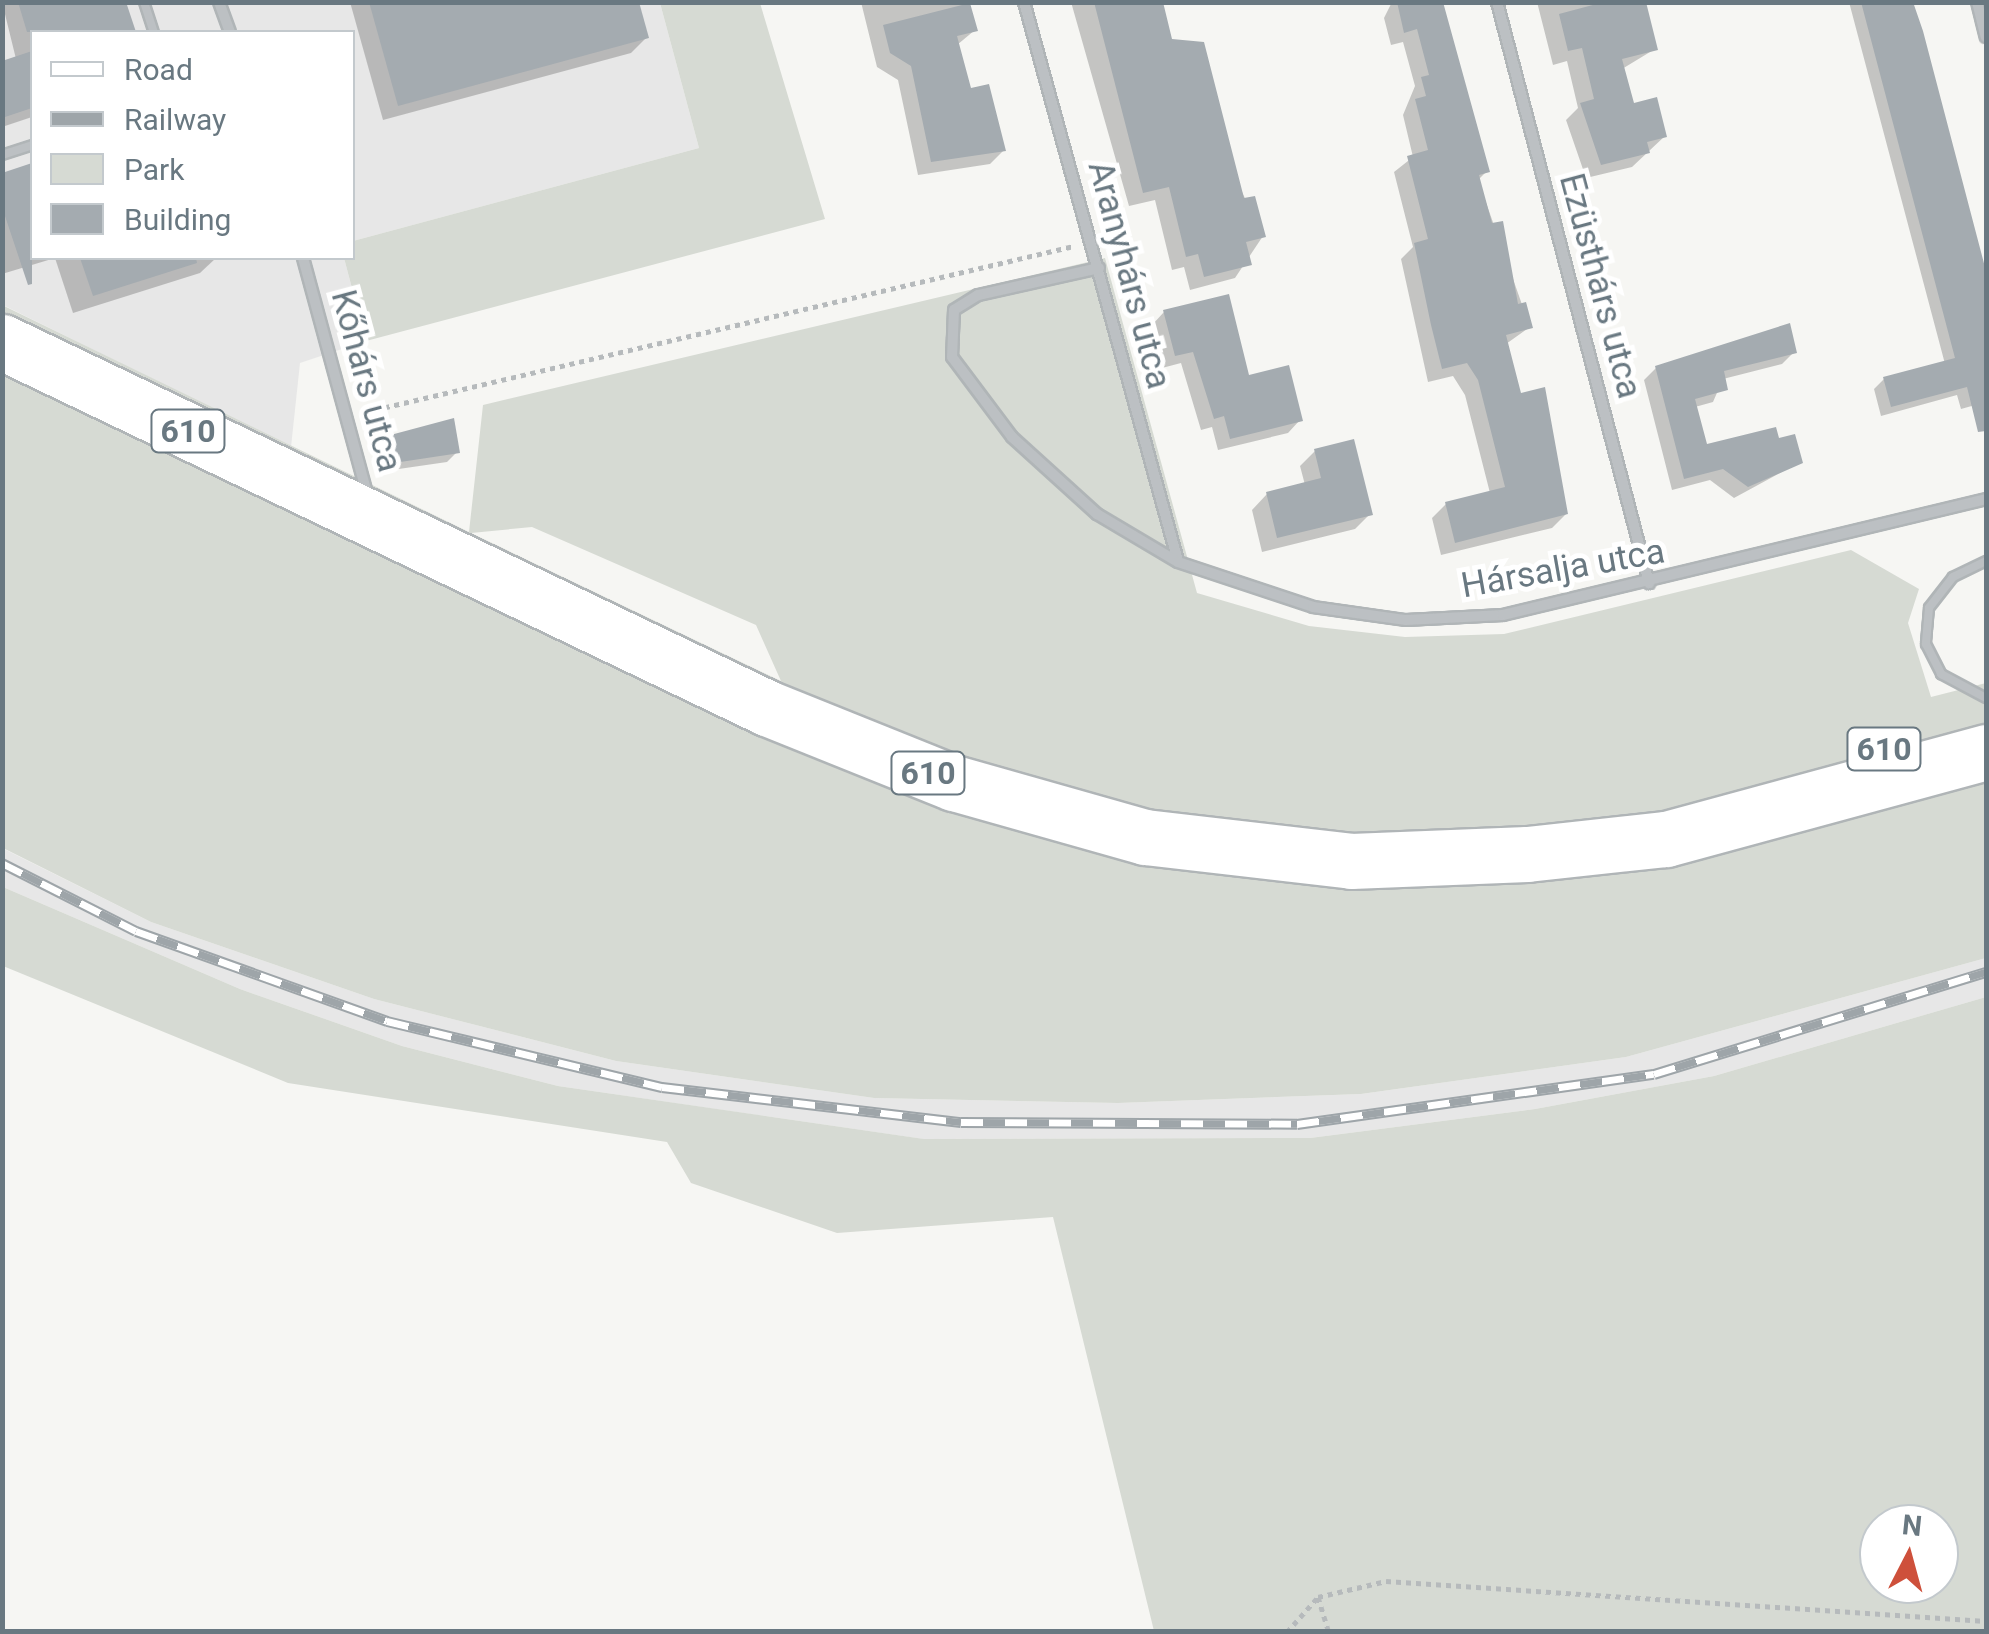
<!DOCTYPE html>
<html>
<head>
<meta charset="utf-8">
<style>
  body { margin:0 }
  #map { position:relative; width:1989px; height:1634px; overflow:hidden; background:#f6f6f3; font-family:Roboto,sans-serif }
  div>[style] { position:absolute }
  [style*='--x'] { left:calc(var(--x)*1px); top:calc(var(--y)*1px); width:calc(var(--w)*1px); rotate:calc(var(--a)*1deg) }
  .built>* { inset:0; background:#e7e7e7 }
  .green>* { inset:0; background:#d6dad3 }
  .shadow>* { inset:0; background:#0003 }
  .building>* { inset:0; background:#a4abb0 }
  .path>* { height:5px; margin-top:-2.5px; transform-origin:0; background:repeating-linear-gradient(90deg,#b6babc 0 5px,transparent 0 10px) }
  .roads { filter:drop-shadow(2px 0 #b0b5b7) drop-shadow(-2px 0 #b0b5b7) drop-shadow(0 2px #b0b5b7) drop-shadow(0 -2px #b0b5b7) }
  .service>* { height:8px; margin:-4px; padding:0 4px; transform-origin:4px; border-radius:4px; background:#bcc0c3 }
  .minor>* { height:10px; margin:-5px; padding:0 5px; transform-origin:5px; border-radius:5px; background:#bcc0c3 }
  .primary>* { height:55px; margin:-27.5px; padding:0 27.5px; transform-origin:27.5px; border-radius:27.5px; background:#fff }
  .rail>* { height:11px; margin-top:-5.5px; transform-origin:0; background:repeating-linear-gradient(90deg,#fff 0 22px,#9ea5a9 0 44px); box-sizing:border-box; border-block:2px solid #9ea5a9 }
  span { translate:-50% -50%; white-space:nowrap; text-align:center; line-height:1.15; -webkit-text-stroke:10px #fff; paint-order:stroke }
  .shield-label span { padding:2px 8px; background:#fff; border:2px solid; border-radius:8px; -webkit-text-stroke-width:0 }
  .shield-label { font-size:32px; color:#697881; font-weight:700 }
  .street-label { font-size:35px; color:#697881 }
  .frame { position:absolute; inset:0; border:5px solid #697881; pointer-events:none }
  .legend { position:absolute; left:30px; top:30px; width:325px; height:230px; box-sizing:border-box; background:#fff; border:2px solid #c3c9cd; margin:0; padding:12px 18px; list-style:none; font-size:30px; color:#697881 }
  .legend li { display:flex; align-items:center; gap:20px; height:50px }
  .legend b { width:50px; border:2px solid #c3c9cd }
  .north { position:absolute; left:1859px; top:1504px; width:100px; height:100px; box-sizing:border-box; background:#fff; border:2px solid #c3c9cd; border-radius:50%; rotate:6deg; font-size:28px; font-weight:700; line-height:40px; text-align:center; color:#697881 }
  .north::after { content:''; display:block; margin:auto; width:35px; height:45px; background:#ce503b; clip-path:polygon(50% 0,100% 100%,50% 72%,0 100%) }
</style>
</head>
<body>
<div id="map">
  <div class="built">
    <i style="clip-path:polygon(2px 3px,660px 3px,699px 148px,353px 241px,352px 32px,32px 32px,32px 258px,344px 258px,366px 341px,300px 363px,291px 447px,3px 305px)"></i>
    <i style="clip-path:polygon(2px 848px,151px 922px,374px 999px,616px 1061px,874px 1098px,1118px 1103px,1361px 1094px,1626px 1057px,1986px 958px,1986px 997px,1714px 1076px,1535px 1109px,1310px 1138px,923px 1139px,558px 1086px,402px 1046px,240px 989px,3px 887px)"></i>
  </div>
  <div class="green">
    <i style="clip-path:polygon(660px 3px,760px 3px,825px 219px,366px 341px,344px 258px,352px 258px,353px 241px,699px 148px)"></i>
    <i style="clip-path:polygon(evenodd,1105px 258px,1197px 593px,1309px 626px,1405px 637px,1504px 634px,1851px 550px,1919px 589px,1908px 623px,1931px 697px,1986px 683px,1986px 958px,1626px 1057px,1361px 1094px,1118px 1103px,874px 1098px,616px 1061px,374px 999px,151px 922px,3px 848px,2px 305px,469px 532px,483px 405px,1105px 258px,532px 527px,756px 625px,781px 681px,471px 533px,532px 527px)"></i>
    <i style="clip-path:polygon(evenodd,3px 887px,240px 989px,402px 1046px,558px 1086px,924px 1139px,1310px 1138px,1535px 1109px,1714px 1076px,1986px 997px,1986px 1631px,1154px 1631px,1053px 1217px,837px 1233px,691px 1183px,667px 1142px,288px 1083px,3px 966px,3px 887px,1939px 1524px,1939px 1584px,1879px 1584px,1879px 1524px,1939px 1524px)"></i>
  </div>
  <div class="shadow">
    <i style="clip-path:polygon(2px 2px,124px 2px,133px 32px,32px 32px,32px 117px,2px 127px,2px 63px,16px 59px)"></i>
    <i style="clip-path:polygon(350px 2px,636px 2px,646px 38px,631px 53px,383px 120px)"></i>
    <i style="clip-path:polygon(861px 2px,968px 2px,975px 30px,957px 45px,969px 91px,1004px 150px,990px 164px,918px 175px,898px 80px,877px 67px)"></i>
    <i style="clip-path:polygon(1071px 2px,1162px 2px,1170px 41px,1263px 236px,1235px 278px,1190px 290px,1184px 267px,1172px 270px,1155px 200px,1129px 206px)"></i>
    <i style="clip-path:polygon(1392px 2px,1440px 2px,1487px 171px,1478px 180px,1530px 327px,1506px 344px,1519px 396px,1543px 390px,1566px 514px,1552px 528px,1441px 555px,1432px 518px,1446px 504px,1490px 493px,1465px 395px,1453px 376px,1428px 382px,1401px 259px,1413px 247px,1394px 172px,1413px 157px,1403px 115px,1415px 86px,1403px 42px,1391px 45px,1384px 18px)"></i>
    <i style="clip-path:polygon(1537px 2px,1643px 2px,1655px 49px,1622px 69px,1632px 106px,1665px 136px,1632px 167px,1586px 178px,1566px 120px,1578px 108px,1567px 61px,1553px 65px)"></i>
    <i style="clip-path:polygon(1849px 2px,1912px 2px,1986px 281px,1986px 402px,1961px 409px,1957px 395px,1881px 416px,1874px 389px,1884px 379px,1945px 364px)"></i>
    <i style="clip-path:polygon(32px 166px,32px 258px,55px 258px,2px 274px,2px 176px)"></i>
    <i style="clip-path:polygon(55px 258px,216px 258px,200px 273px,73px 313px)"></i>
    <i style="clip-path:polygon(1164px 312px,1247px 378px,1300px 420px,1288px 433px,1218px 450px,1212px 427px,1201px 430px,1181px 363px,1162px 368px,1152px 325px)"></i>
    <i style="clip-path:polygon(1794px 352px,1782px 364px,1723px 379px,1713px 402px,1695px 407px,1705px 447px,1777px 441px,1800px 462px,1734px 498px,1710px 480px,1672px 490px,1644px 380px,1656px 368px)"></i>
    <i style="clip-path:polygon(384px 439px,457px 452px,447px 462px,378px 472px,374px 449px)"></i>
    <i style="clip-path:polygon(1315px 451px,1370px 514px,1355px 529px,1262px 552px,1252px 510px,1267px 494px,1305px 485px,1300px 466px)"></i>
  </div>
  <div class="building">
    <i style="clip-path:polygon(18px 2px,126px 2px,136px 32px,27px 32px)"></i>
    <i style="clip-path:polygon(369px 2px,639px 2px,649px 38px,398px 106px)"></i>
    <i style="clip-path:polygon(1094px 2px,1163px 2px,1172px 39px,1204px 42px,1244px 198px,1255px 196px,1266px 237px,1246px 242px,1252px 265px,1204px 277px,1198px 254px,1186px 257px,1169px 187px,1143px 193px)"></i>
    <i style="clip-path:polygon(1397px 2px,1443px 2px,1490px 172px,1479px 175px,1492px 223px,1503px 221px,1518px 304px,1526px 302px,1533px 328px,1506px 335px,1521px 393px,1545px 387px,1568px 514px,1455px 543px,1445px 502px,1505px 487px,1478px 380px,1467px 363px,1442px 369px,1431px 325px,1414px 243px,1428px 239px,1407px 156px,1428px 150px,1415px 99px,1426px 96px,1421px 77px,1429px 75px,1417px 29px,1404px 33px)"></i>
    <i style="clip-path:polygon(1604px 2px,1646px 2px,1658px 50px,1622px 59px,1634px 103px,1657px 97px,1667px 137px,1647px 142px,1650px 153px,1601px 165px,1580px 103px,1594px 99px,1582px 48px,1568px 51px,1559px 14px)"></i>
    <i style="clip-path:polygon(1861px 2px,1913px 2px,1923px 31px,1986px 271px,1986px 431px,1978px 432px,1967px 387px,1891px 407px,1883px 377px,1955px 358px)"></i>
    <i style="clip-path:polygon(970px 3px,978px 31px,957px 36px,971px 88px,989px 84px,1006px 151px,931px 162px,911px 66px,890px 53px,883px 25px)"></i>
    <i style="clip-path:polygon(32px 51px,32px 108px,2px 118px,2px 61px)"></i>
    <i style="clip-path:polygon(32px 163px,32px 284px,28px 285px,2px 207px,2px 173px)"></i>
    <i style="clip-path:polygon(80px 258px,196px 258px,197px 263px,93px 296px)"></i>
    <i style="clip-path:polygon(1229px 294px,1249px 375px,1289px 365px,1303px 421px,1230px 439px,1224px 416px,1214px 419px,1193px 352px,1175px 356px,1163px 310px)"></i>
    <i style="clip-path:polygon(1790px 323px,1797px 353px,1724px 371px,1728px 390px,1695px 399px,1707px 444px,1776px 427px,1779px 438px,1795px 434px,1803px 463px,1748px 487px,1723px 469px,1684px 479px,1655px 366px)"></i>
    <i style="clip-path:polygon(454px 418px,460px 453px,387px 464px,383px 437px)"></i>
    <i style="clip-path:polygon(1354px 439px,1373px 515px,1277px 538px,1266px 492px,1321px 478px,1314px 449px)"></i>
  </div>
  <div class="path">
    <i style="--x:365;--y:412;--w:728;--a:-13.18"></i>
    <i style="--x:1318;--y:1597;--w:37;--a:73"></i>
    <i style="--x:1287;--y:1632;--w:47;--a:-48.5"></i>
    <i style="--x:1318;--y:1597;--w:70;--a:-13.2"></i>
    <i style="--x:1386;--y:1581;--w:601;--a:3.81"></i>
  </div>
  <div class="roads">
    <div class="service">
      <i style="--x:144;--y:2;--w:32;--a:72"></i>
      <i style="--x:2;--y:155;--w:32;--a:-18"></i>
      <i style="--x:1986;--y:561;--w:37;--a:154"></i>
      <i style="--x:1953;--y:577;--w:39;--a:128"></i>
      <i style="--x:1929;--y:608;--w:36;--a:95"></i>
      <i style="--x:1926;--y:644;--w:34;--a:63"></i>
      <i style="--x:1941;--y:674;--w:51;--a:28.1"></i>
    </div>
    <div class="minor">
      <i style="--x:219;--y:2;--w:32;--a:70"></i>
      <i style="--x:1024;--y:2;--w:580;--a:74.6"></i>
      <i style="--x:1497;--y:2;--w:601;--a:75.34"></i>
      <i style="--x:1977;--y:2;--w:36;--a:76"></i>
      <i style="--x:303;--y:258;--w:248;--a:74.8"></i>
      <i style="--x:1099;--y:268;--w:124;--a:167.4"></i>
      <i style="--x:978;--y:295;--w:28;--a:148"></i>
      <i style="--x:954;--y:310;--w:47;--a:92.4"></i>
      <i style="--x:952;--y:357;--w:100;--a:53.1"></i>
      <i style="--x:1012;--y:437;--w:115;--a:42.2"></i>
      <i style="--x:1097;--y:514;--w:94;--a:30.7"></i>
      <i style="--x:1178;--y:562;--w:142;--a:18.4"></i>
      <i style="--x:1313;--y:607;--w:94;--a:8"></i>
      <i style="--x:1406;--y:620;--w:97;--a:-3"></i>
      <i style="--x:1503;--y:615;--w:497;--a:-13.5"></i>
    </div>
    <div class="primary">
      <i style="--x:2;--y:342;--w:848;--a:25.57"></i>
      <i style="--x:767;--y:708;--w:201;--a:21.9"></i>
      <i style="--x:954;--y:783;--w:198;--a:15.8"></i>
      <i style="--x:1145;--y:837;--w:207;--a:6.6"></i>
      <i style="--x:1351;--y:861;--w:176;--a:-2.3"></i>
      <i style="--x:1527;--y:854;--w:140;--a:-6.2"></i>
      <i style="--x:1666;--y:839;--w:332;--a:-15.2"></i>
    </div>
  </div>
  <div class="rail">
    <i style="--x:2;--y:863;--w:150;--a:26.9"></i>
    <i style="--x:136;--y:931;--w:267;--a:19.7"></i>
    <i style="--x:387;--y:1021;--w:283;--a:13.5"></i>
    <i style="--x:662;--y:1087;--w:301;--a:6.7"></i>
    <i style="--x:961;--y:1122;--w:336;--a:0.3"></i>
    <i style="--x:1297;--y:1124;--w:360;--a:-8"></i>
    <i style="--x:1654;--y:1074;--w:347;--a:-17.1"></i>
  </div>
  <div class="shield-label">
    <span style="left:188px;top:431px">610</span>
    <span style="left:1884px;top:749px">610</span>
    <span style="left:928px;top:773px">610</span>
  </div>
  <div class="street-label">
    <span style="left:1129px;top:275px;rotate:75deg">Aranyhárs utca</span>
    <span style="left:1600px;top:286px;rotate:75deg">Ezüsthárs utca</span>
    <span style="left:366px;top:381px;rotate:75deg">Kőhárs utca</span>
    <span style="left:1563px;top:569px;rotate:-10deg">Hársalja utca</span>
  </div>
  <div class="frame"></div>
  <ul class="legend">
  <li><b style="height:12px;background:#fff"></b>Road</li>
  <li><b style="height:12px;background:#9ea5a9"></b>Railway</li>
  <li><b style="height:28px;background:#d6dad3"></b>Park</li>
  <li><b style="height:28px;background:#a4abb0"></b>Building</li>
  </ul>
  <div class="north">N</div>
</div>
</body>
</html>
